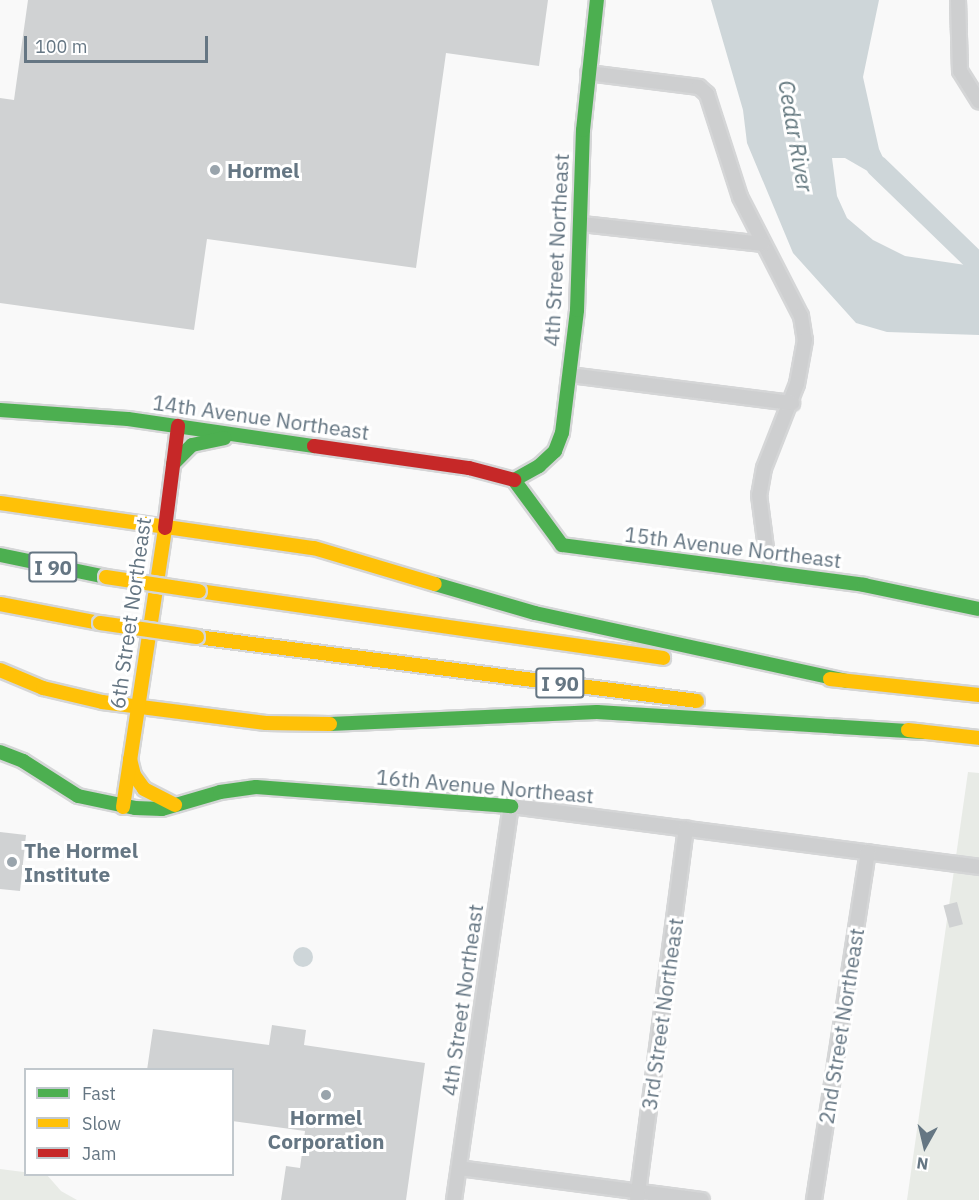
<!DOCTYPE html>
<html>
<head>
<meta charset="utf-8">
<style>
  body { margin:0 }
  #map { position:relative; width:979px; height:1200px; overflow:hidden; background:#f9f9f9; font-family:"IBM Plex Sans",sans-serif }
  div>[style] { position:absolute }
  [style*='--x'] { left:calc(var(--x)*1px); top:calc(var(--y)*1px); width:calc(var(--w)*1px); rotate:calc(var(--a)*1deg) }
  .green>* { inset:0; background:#e8ebe6 }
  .water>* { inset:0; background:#ced6d9 }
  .round { border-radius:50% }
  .river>* { height:22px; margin:-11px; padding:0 11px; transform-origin:11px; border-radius:11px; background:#ced6d9 }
  .building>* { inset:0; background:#d0d2d3; transform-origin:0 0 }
  .roads { filter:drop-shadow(2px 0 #d5d6d7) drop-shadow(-2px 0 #d5d6d7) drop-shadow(0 2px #d5d6d7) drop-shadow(0 -2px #d5d6d7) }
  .street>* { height:14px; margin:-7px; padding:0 7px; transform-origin:7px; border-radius:7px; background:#cecfd0 }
  .fast>* { height:14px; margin:-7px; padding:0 7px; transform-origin:7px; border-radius:7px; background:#4caf50 }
  .slow>* { height:14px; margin:-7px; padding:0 7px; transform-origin:7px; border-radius:7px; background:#ffc107 }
  .jam>* { height:14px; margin:-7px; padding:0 7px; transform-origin:7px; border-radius:7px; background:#c62828 }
  .bridges { filter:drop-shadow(2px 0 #d5d6d6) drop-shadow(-2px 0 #d5d6d6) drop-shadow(0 2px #d5d6d6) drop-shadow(0 -2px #d5d6d6) }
  .slow-bridge>* { height:14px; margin:-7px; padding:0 7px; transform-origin:7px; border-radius:7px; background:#ffc107 }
  .dots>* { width:16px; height:16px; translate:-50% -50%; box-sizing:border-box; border:3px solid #fff; border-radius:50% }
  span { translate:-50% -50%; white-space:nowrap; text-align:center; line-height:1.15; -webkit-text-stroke:6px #fff; paint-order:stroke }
  .shield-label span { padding:2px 4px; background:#fff; border:2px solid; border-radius:4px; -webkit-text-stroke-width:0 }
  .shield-label { font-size:20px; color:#657683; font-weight:700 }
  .poi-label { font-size:21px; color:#657683; font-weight:700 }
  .left { translate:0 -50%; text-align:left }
  .street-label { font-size:21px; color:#657683 }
  .water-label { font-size:22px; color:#60757c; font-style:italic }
  .legend { position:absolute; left:24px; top:1068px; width:210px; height:108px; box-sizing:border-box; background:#fff; border:2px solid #c1c8cd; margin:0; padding:8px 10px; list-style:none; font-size:18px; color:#657683 }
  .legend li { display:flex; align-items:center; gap:12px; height:30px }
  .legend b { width:30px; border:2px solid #c1c8cd }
  .north { position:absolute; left:895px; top:1116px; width:60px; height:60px; -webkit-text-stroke:4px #fff; paint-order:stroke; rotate:188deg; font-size:16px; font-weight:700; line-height:24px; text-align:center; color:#657683 }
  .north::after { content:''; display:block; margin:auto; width:21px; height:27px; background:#657683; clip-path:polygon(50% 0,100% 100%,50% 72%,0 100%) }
  .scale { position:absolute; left:24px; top:36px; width:184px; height:27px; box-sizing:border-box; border:3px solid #657683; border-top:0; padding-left:8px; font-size:18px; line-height:21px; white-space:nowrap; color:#657683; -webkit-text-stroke:4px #fff; paint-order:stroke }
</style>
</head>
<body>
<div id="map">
  <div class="green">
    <i style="clip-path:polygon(968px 772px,979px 773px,979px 1200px,907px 1200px)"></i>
    <i style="clip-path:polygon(0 1169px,47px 1175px,61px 1191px,77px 1200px,0 1200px)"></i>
  </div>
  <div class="water">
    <i style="clip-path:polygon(711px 0,879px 0,863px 77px,879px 149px,897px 188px,845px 158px,832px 158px,837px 196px,847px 218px,873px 240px,905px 256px,979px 267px,979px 335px,887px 332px,856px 323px,793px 253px,747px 143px,743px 110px)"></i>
    <i class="round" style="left:293px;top:947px;width:20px;height:20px"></i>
  </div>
  <div class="river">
    <i style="--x:877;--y:166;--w:142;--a:44.1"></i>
  </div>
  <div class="building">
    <i style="clip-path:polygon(28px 0,548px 0,539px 66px,446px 53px,416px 268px,207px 239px,194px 330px,0 303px,0 98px,14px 100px)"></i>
    <i style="clip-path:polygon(0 832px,26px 835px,20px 891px,0 889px)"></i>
    <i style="left:957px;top:902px;width:23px;height:14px;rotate:75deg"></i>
    <i style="clip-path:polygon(272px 1025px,306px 1030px,304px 1045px,425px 1063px,406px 1200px,281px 1200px,286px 1166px,300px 1168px,305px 1131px,232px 1121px,232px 1070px,147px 1070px,153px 1029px,269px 1045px)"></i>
  </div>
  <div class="roads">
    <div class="street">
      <i style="--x:958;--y:0;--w:71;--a:88.4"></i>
      <i style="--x:960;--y:71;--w:36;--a:58"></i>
      <i style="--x:588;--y:73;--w:112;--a:7.2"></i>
      <i style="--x:699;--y:87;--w:11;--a:41"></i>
      <i style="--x:707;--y:94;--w:108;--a:72.2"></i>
      <i style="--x:740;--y:197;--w:134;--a:62.9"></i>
      <i style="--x:801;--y:316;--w:24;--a:81"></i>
      <i style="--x:805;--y:340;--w:45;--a:100.3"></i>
      <i style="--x:797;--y:384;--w:90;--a:111.4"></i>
      <i style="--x:764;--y:468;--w:27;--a:100"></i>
      <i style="--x:759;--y:495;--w:77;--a:82.5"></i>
      <i style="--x:582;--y:224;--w:182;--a:6.3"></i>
      <i style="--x:570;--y:375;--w:224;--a:7.2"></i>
      <i style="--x:459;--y:1168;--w:245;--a:7.5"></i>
      <i style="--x:454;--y:1200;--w:398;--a:-81.8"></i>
      <i style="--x:511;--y:806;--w:472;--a:7.4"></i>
      <i style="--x:637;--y:1200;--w:375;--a:-82.5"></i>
      <i style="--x:814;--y:1200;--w:352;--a:-81.2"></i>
    </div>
    <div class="fast">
      <i style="--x:0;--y:410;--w:128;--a:4"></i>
      <i style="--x:128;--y:419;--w:188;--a:8.3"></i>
      <i style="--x:173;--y:464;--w:27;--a:-45"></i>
      <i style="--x:192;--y:445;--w:33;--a:-12"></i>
      <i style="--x:514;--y:480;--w:29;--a:-29"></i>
      <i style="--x:539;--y:466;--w:22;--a:-43"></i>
      <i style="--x:555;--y:451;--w:19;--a:-69"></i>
      <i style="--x:562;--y:433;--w:124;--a:-83"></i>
      <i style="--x:577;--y:310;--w:180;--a:-88.1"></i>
      <i style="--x:583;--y:130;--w:131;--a:-83.9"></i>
      <i style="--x:514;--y:480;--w:81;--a:53.6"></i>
      <i style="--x:562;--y:545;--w:305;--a:7.5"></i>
      <i style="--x:864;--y:585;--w:117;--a:11.8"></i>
      <i style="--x:0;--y:555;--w:108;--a:11.7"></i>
      <i style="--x:435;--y:584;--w:104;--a:16.2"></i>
      <i style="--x:535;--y:613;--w:318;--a:12.3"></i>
      <i style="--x:330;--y:724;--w:267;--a:-2.6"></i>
      <i style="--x:597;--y:712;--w:327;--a:3.5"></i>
      <i style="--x:0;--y:752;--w:25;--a:21"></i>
      <i style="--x:23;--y:761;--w:65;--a:32.5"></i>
      <i style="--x:78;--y:796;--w:58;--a:11.9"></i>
      <i style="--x:135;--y:808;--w:27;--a:2"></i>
      <i style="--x:162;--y:809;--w:60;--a:-16.3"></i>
      <i style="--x:220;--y:792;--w:36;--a:-8"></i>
      <i style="--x:256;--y:787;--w:256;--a:4.3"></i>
    </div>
    <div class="slow">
      <i style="--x:0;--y:503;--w:317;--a:8.2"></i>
      <i style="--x:314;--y:548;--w:126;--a:16.6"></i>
      <i style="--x:199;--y:591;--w:469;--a:8.2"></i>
      <i style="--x:0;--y:604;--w:102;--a:10.8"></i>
      <i style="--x:197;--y:637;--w:504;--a:7.29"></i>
      <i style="--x:0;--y:670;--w:47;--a:22.7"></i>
      <i style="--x:43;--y:688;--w:61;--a:13.3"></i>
      <i style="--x:102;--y:702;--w:165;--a:7.3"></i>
      <i style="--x:266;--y:723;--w:64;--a:0.9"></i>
      <i style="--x:830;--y:679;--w:150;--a:6.1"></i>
      <i style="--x:908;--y:730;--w:71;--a:6.4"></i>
      <i style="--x:130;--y:759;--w:16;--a:76"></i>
      <i style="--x:134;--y:775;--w:17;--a:54"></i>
      <i style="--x:144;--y:789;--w:35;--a:27"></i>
      <i style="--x:123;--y:807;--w:282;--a:-81.4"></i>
    </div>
    <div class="jam">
      <i style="--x:314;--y:446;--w:157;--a:8.1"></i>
      <i style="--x:469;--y:468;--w:47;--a:14.9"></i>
      <i style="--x:165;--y:528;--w:103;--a:-82.7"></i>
    </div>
  </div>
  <div class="bridges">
    <div class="slow-bridge">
      <i style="--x:106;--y:577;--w:94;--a:8.6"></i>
      <i style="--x:100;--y:623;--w:98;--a:8.2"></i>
    </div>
  </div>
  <div class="dots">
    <i style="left:215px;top:170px;background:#99a4ac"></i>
    <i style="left:12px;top:862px;background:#99a4ac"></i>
    <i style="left:326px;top:1095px;background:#99a4ac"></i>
  </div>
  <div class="shield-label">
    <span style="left:53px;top:567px">I 90</span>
    <span style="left:560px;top:683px">I 90</span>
  </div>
  <div class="poi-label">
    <span class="left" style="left:227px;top:170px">Hormel</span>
    <span class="left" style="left:24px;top:862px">The Hormel<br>Institute</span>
    <span style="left:326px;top:1129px">Hormel<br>Corporation</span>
  </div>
  <div class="street-label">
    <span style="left:556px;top:250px;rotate:-87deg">4th Street Northeast</span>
    <span style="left:261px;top:417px;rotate:8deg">14th Avenue Northeast</span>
    <span style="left:733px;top:547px;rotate:7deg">15th Avenue Northeast</span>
    <span style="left:130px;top:613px;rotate:-82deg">6th Street Northeast</span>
    <span style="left:485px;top:786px;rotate:5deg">16th Avenue Northeast</span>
    <span style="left:462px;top:1000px;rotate:-82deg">4th Street Northeast</span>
    <span style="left:662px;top:1014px;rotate:-82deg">3rd Street Northeast</span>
    <span style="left:841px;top:1026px;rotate:-81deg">2nd Street Northeast</span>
  </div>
  <div class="water-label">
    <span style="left:796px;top:136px;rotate:80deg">Cedar River</span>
  </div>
  <ul class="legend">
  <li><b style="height:8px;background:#4caf50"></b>Fast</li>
  <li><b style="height:8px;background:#ffc107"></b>Slow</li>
  <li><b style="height:8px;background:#c62828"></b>Jam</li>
  </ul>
  <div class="north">N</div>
  <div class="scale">100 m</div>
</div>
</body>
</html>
